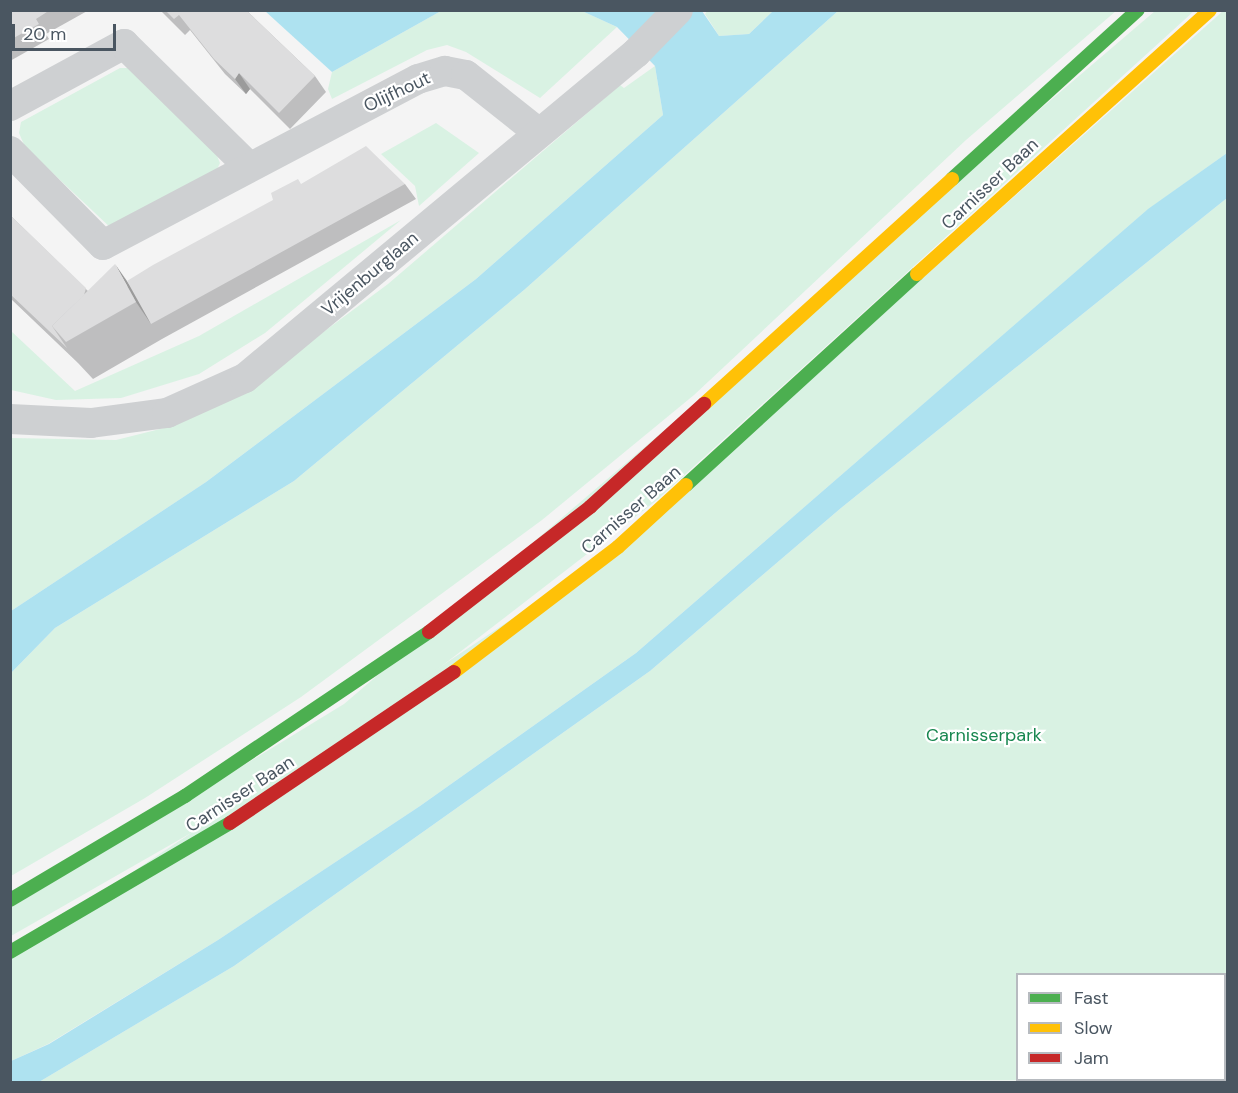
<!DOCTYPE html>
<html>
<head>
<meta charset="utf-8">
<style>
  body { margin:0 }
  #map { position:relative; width:1238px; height:1093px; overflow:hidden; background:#f4f4f4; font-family:"DM Sans",sans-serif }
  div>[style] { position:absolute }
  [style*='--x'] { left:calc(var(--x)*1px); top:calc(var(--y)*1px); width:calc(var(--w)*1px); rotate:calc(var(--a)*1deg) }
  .green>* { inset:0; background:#d9f2e3 }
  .water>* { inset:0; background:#aee2f0 }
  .street>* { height:30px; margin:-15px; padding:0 15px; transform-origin:15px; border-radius:15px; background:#ced0d2 }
  .fast>* { height:14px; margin:-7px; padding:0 7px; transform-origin:7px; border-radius:7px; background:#4caf50 }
  .slow>* { height:14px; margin:-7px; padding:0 7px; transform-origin:7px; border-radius:7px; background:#ffc107 }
  .jam>* { height:14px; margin:-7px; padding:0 7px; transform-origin:7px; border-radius:7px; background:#c62828 }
  .wall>* { inset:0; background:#bebebf }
  .shaded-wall>* { inset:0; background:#9b9b9b }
  .building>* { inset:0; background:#ddddde }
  span { translate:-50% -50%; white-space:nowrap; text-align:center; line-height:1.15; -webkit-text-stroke:4.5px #fff; paint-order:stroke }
  .street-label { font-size:18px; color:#4a5661 }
  .park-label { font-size:18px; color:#17864f }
  .frame { position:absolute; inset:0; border:12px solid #4a5661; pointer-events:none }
  .legend { position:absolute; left:1016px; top:973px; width:210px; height:108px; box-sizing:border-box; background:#fff; border:2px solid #b7bbc0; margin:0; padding:8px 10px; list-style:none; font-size:18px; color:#4a5661 }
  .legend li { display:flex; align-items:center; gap:12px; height:30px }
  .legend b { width:30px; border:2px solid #b7bbc0 }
  .scale { position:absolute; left:12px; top:24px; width:104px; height:27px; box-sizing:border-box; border:3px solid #4a5661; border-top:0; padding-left:8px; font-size:18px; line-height:21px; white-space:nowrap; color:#4a5661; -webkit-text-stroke:4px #fff; paint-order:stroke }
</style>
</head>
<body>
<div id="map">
  <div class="green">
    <i style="clip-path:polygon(708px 10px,773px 11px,749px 34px,719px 36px,705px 14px)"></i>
    <i style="clip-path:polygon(441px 11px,582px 11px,617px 27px,540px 98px,466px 52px,447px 45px,427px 50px,332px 99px,328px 89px,332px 72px)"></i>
    <i style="clip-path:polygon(838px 11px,1116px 11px,966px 140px,694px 395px,542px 520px,301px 697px,145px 798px,11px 876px,11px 673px,55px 628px,294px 481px,524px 290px)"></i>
    <i style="clip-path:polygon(1155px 11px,1194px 11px,657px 500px,434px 672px,219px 817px,11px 936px,10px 908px,344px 704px)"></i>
    <i style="clip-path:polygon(1223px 11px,1227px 11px,1227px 153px,1146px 211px,636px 653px,420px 806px,218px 940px,48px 1044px,11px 1061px,11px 953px,620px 547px)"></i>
    <i style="clip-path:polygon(655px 66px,663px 115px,476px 279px,206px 482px,11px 611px,11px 438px,116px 440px,172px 426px,237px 396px,388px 284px,620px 85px,624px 88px)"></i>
    <i style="clip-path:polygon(120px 68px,129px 68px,215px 151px,220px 163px,215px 174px,113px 230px,25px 147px,19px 133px,21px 122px)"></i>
    <i style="clip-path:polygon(436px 123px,479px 153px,419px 206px,415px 186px,381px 154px)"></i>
    <i style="clip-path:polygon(1227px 198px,1227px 1062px,1225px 1064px,1224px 974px,1018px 974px,1018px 1080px,1190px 1080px,39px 1082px,234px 966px,650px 671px,841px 508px)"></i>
    <i style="clip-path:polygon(401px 220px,265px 333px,199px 374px,121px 398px,56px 400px,11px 390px,11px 331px,75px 391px,199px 336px)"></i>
  </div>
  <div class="water">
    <i style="clip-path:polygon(265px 11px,441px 11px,332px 72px)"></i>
    <i style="clip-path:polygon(582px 11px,702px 11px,719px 36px,749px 34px,773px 11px,838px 11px,524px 290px,294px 481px,55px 628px,11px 673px,11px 611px,206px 482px,476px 279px,663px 115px,655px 66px,617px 27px)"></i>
    <i style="clip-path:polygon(1227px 153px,1227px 198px,841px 508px,650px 671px,234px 966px,39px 1082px,11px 1082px,11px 1061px,49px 1044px,218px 940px,420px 806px,636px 653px,1148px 209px)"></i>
  </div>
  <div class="street">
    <i style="--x:10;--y:106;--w:130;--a:-28.5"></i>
    <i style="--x:124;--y:44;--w:175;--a:44.5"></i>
    <i style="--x:10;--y:151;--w:132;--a:45.3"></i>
    <i style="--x:103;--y:245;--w:356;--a:-27.8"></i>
    <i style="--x:418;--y:79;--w:28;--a:-17"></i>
    <i style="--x:445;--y:71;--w:21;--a:11"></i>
    <i style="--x:466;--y:75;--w:92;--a:38.4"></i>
    <i style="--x:10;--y:419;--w:81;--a:2.8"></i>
    <i style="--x:91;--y:423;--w:77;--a:-7.5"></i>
    <i style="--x:167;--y:413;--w:85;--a:-24.2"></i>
    <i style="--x:245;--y:378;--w:508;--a:-39.73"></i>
    <i style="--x:636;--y:53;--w:60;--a:-45.7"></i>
  </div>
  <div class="fast">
    <i style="--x:952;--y:179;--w:251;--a:-42.3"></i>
    <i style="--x:686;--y:485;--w:313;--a:-42.4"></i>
    <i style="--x:10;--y:900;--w:204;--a:-30.7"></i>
    <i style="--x:185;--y:796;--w:294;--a:-33.9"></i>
    <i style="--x:10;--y:952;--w:255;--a:-30.4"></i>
  </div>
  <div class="slow">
    <i style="--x:917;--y:274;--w:394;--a:-42"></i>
    <i style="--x:704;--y:404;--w:335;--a:-42.2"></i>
    <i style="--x:454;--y:672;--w:206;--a:-37.3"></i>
    <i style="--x:618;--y:547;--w:92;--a:-42.4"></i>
  </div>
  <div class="jam">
    <i style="--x:429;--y:632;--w:204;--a:-37.8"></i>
    <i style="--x:590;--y:507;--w:154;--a:-42.1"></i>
    <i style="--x:230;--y:823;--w:270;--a:-34"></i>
  </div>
  <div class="wall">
    <i style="clip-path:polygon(10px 10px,89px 10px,46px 34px,49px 39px,10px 61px)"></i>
    <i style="clip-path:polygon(160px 10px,246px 10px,315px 76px,326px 92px,290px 129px,250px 89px,246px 94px,225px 74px,190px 30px,185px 35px)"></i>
    <i style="clip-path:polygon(301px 184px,405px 184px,416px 199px,162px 339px,93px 379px,78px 363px,10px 298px,10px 215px,88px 291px,130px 286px)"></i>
  </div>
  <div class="shaded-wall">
    <i style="clip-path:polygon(239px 73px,250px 89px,246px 94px,235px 79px)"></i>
    <i style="clip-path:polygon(115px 264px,141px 301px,151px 324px,136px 302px)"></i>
  </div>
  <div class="building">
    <i style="clip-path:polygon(10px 10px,50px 10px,36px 19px,39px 24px,10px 40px)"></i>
    <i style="clip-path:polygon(165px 10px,246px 10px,315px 76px,279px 113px,239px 73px,235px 79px,214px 59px,179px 15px,174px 19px)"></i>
    <i style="clip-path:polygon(366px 146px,405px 184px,151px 324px,127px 281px,153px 265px,273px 200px,271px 193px,298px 179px,301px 184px)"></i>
    <i style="clip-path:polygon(10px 215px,86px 288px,84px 295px,52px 326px,67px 348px,10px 294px)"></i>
    <i style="clip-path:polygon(115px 264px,136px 302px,66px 342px,52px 326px)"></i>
  </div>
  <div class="street-label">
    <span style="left:397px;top:92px;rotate:-25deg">Olijfhout</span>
    <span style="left:990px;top:184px;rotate:-43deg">Carnisser Baan</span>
    <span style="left:370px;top:274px;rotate:-40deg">Vrijenburglaan</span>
    <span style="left:631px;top:510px;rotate:-41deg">Carnisser Baan</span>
    <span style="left:240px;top:794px;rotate:-33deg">Carnisser Baan</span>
  </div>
  <div class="park-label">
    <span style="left:984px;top:735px">Carnisserpark</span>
  </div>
  <div class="frame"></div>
  <ul class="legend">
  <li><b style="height:8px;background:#4caf50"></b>Fast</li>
  <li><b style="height:8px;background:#ffc107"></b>Slow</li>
  <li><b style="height:8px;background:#c62828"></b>Jam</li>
  </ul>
  <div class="scale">20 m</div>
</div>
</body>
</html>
